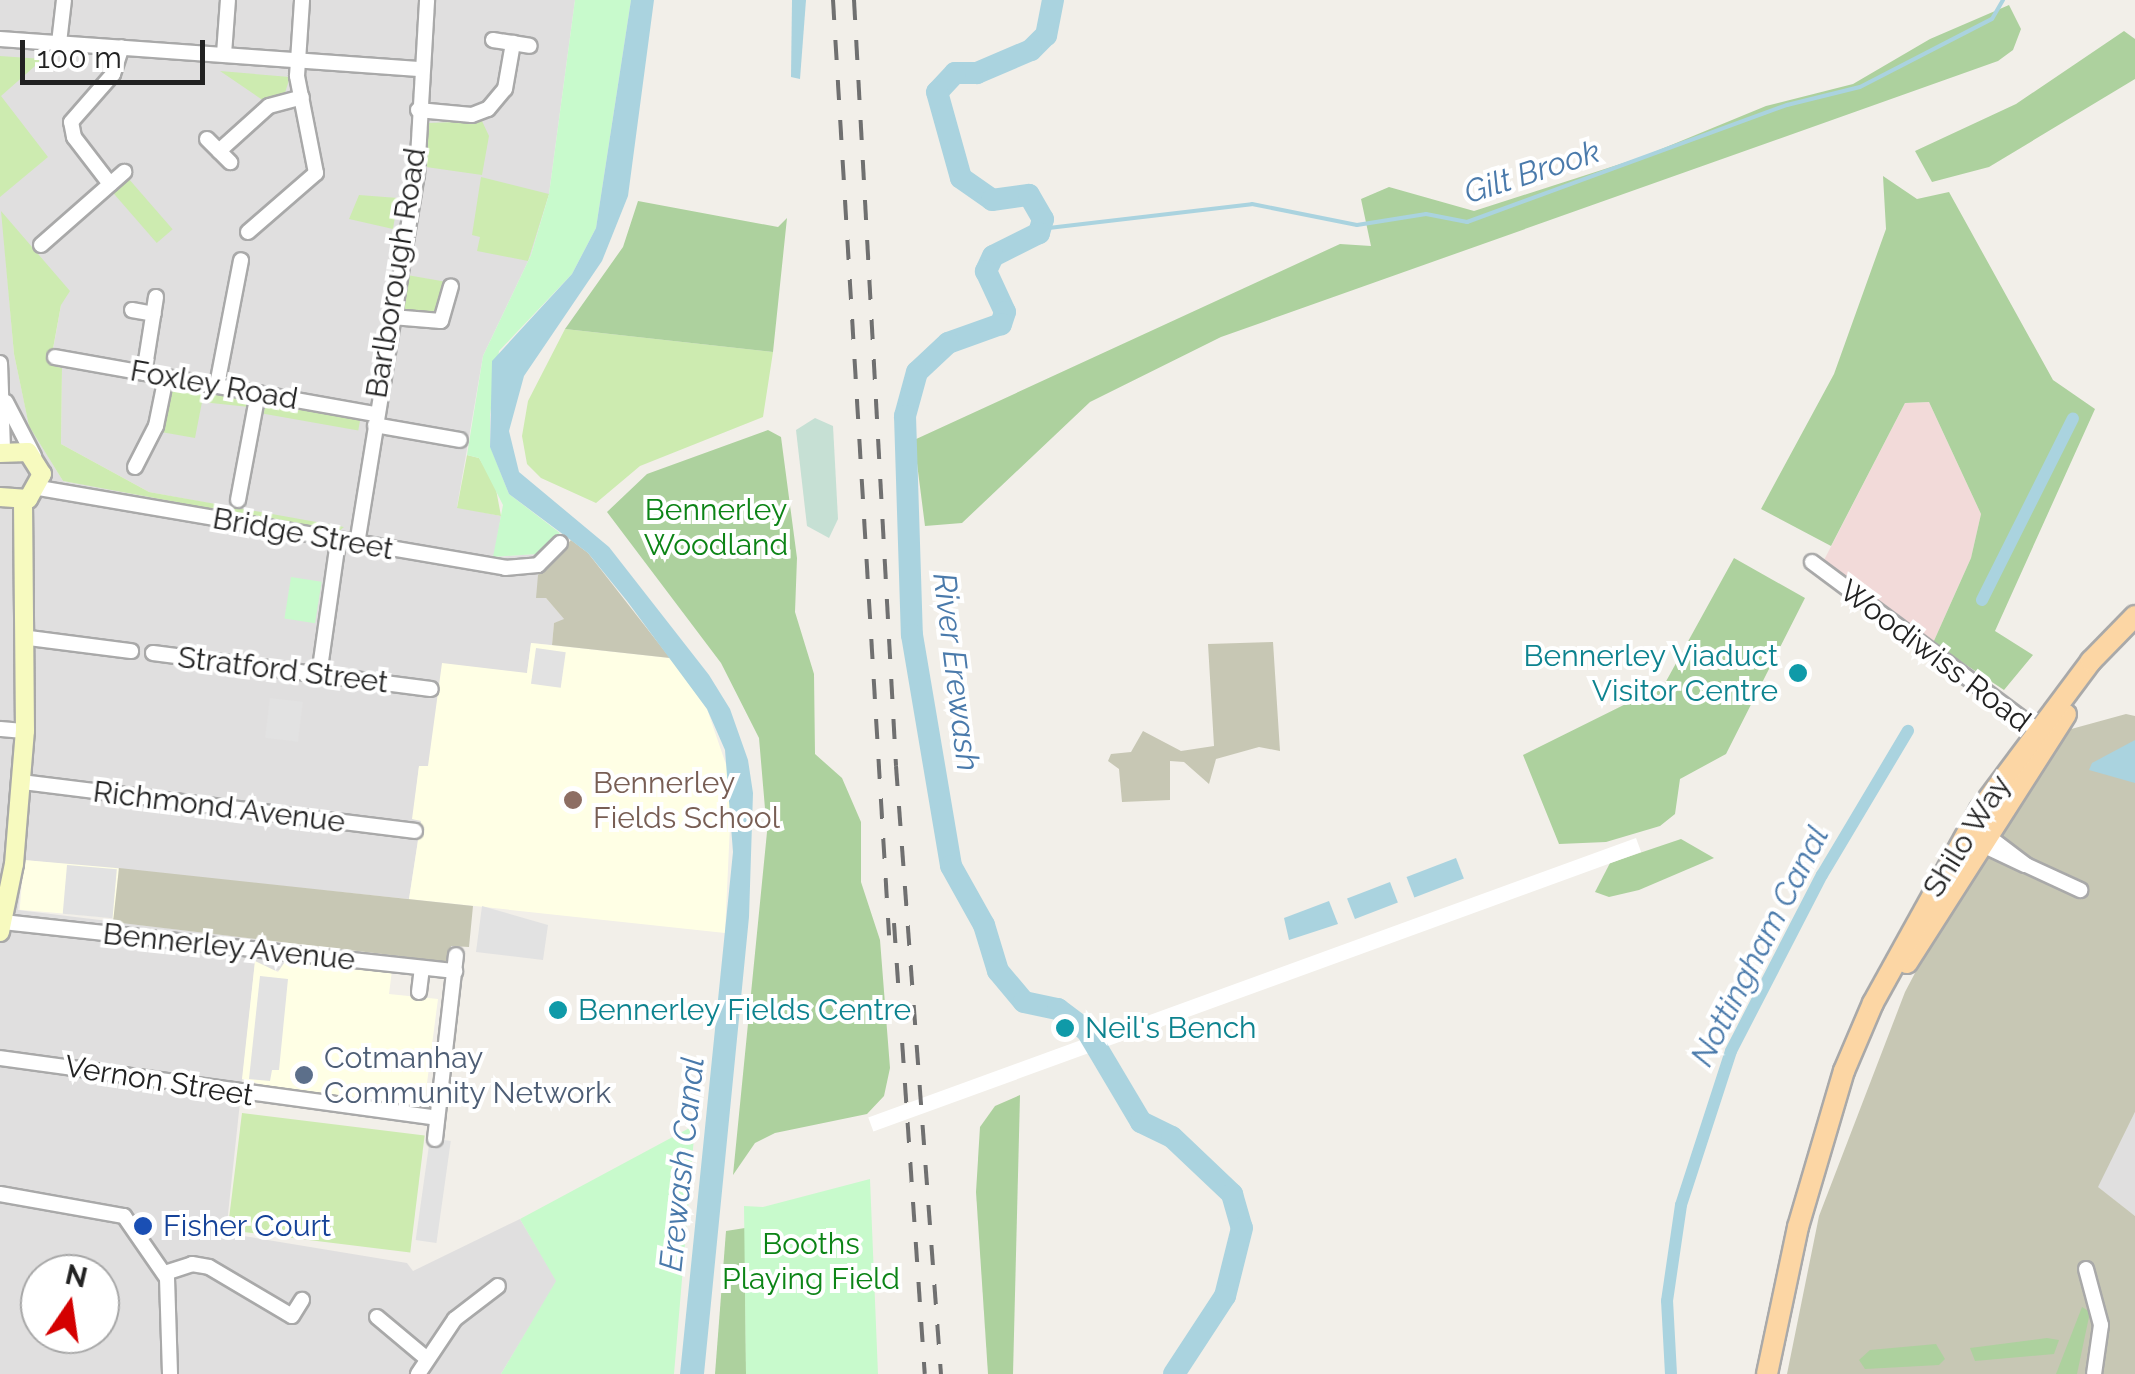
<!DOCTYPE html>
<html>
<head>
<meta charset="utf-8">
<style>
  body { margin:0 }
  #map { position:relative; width:2135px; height:1374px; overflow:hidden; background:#f2efe9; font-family:Raleway,sans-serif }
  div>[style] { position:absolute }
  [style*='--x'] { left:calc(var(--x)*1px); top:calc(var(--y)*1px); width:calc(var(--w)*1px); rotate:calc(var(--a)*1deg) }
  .residential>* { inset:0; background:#e0dfdf }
  .commercial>* { inset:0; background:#f2dad9 }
  .education>* { inset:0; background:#ffffe5; transform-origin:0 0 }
  .construction>* { inset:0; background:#c7c7b4 }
  .grass>* { inset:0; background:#cdebb0; transform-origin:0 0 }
  .forest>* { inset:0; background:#add19e }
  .wetland>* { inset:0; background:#c6e0d4 }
  .park>* { inset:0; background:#c8facc; transform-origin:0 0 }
  .parking>* { inset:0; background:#e2e2e2; transform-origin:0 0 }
  .water>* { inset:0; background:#aad3df; transform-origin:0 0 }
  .pier>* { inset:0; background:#fff; transform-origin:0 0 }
  .stream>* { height:4px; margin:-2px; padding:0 2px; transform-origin:2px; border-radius:2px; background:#aad3df }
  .canal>* { height:12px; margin:-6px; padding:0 6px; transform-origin:6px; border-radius:6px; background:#aad3df }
  .river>* { height:22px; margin:-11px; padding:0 11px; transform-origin:11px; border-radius:11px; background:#aad3df }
  .roads { filter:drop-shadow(2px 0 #a9a9a9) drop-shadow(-2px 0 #a9a9a9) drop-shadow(0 2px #a9a9a9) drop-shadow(0 -2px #a9a9a9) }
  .street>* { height:14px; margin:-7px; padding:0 7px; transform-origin:7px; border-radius:7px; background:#fff }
  .secondary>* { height:18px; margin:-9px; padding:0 9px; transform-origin:9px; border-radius:9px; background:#f7fabf }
  .primary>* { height:20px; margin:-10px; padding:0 10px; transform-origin:10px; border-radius:10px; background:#fcd6a4 }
  .rail>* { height:4px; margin-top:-2px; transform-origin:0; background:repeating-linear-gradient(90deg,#707070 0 20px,transparent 0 40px) }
  .dots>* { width:28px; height:28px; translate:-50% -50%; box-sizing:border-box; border:5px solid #fff; border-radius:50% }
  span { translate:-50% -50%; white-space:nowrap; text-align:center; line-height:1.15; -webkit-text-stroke:8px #fff; paint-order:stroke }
  .street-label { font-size:30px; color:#222 }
  .park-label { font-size:30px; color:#0c8416 }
  .culture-label { font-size:30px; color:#0d838f }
  .right { translate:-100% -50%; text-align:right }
  .left { translate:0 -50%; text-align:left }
  .education-label { font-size:30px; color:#785e54 }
  .service-label { font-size:30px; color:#4e5e75 }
  .transit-label { font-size:30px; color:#164399 }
  .water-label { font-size:32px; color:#4a7aab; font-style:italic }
  .north { position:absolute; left:20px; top:1254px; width:100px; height:100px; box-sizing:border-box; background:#fff; border:2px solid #a7a7a7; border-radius:50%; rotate:13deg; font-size:28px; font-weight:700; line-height:40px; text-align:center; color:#222 }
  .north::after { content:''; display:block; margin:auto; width:35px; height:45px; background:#d40000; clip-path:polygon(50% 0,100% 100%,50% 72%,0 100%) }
  .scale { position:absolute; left:20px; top:40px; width:185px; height:45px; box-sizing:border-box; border:5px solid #222; border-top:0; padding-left:12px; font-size:30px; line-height:35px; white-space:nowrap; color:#222; -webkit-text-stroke:8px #fff; paint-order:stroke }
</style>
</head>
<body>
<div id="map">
  <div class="residential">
    <i style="clip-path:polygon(evenodd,0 0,575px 0,549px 194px,531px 255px,483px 356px,457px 507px,501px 516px,494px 557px,537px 554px,546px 598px,565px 620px,554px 623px,552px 645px,531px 643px,527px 673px,428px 767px,419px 766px,413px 819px,421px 820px,409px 899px,24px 860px,18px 910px,288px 943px,285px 970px,266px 971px,255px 962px,226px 1233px,407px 1263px,413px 1271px,520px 1219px,557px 1281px,501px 1374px,0 1374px,0 0,2px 213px,61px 305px,50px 366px,62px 368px,61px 444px,149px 492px,343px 528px,63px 481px,29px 425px,14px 354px,2px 213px,0 0,40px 1274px,100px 1274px,100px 1334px,40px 1334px,40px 1274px)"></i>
    <i style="clip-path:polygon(2135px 1112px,2135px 1216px,2097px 1187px)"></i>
  </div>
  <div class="commercial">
    <i style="clip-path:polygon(1929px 402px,1981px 514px,1971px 558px,1933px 643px,1822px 564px,1905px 403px)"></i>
  </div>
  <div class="education">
    <i style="clip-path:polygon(531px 643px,670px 658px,707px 709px,732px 782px,725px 933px,409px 899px,421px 821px,412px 819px,419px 766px,428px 766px,442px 663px,527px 673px)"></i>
    <i style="left:24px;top:860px;width:95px;height:50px;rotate:5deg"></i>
    <i style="clip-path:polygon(286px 960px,392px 970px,389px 994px,438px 999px,424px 1106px,289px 1092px,242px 1079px,255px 961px,278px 972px)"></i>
  </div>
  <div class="construction">
    <i style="clip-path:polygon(571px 540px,588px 553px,670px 658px,552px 645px,554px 623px,564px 619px,546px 598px,536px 598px,538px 575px)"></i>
    <i style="clip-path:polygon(1273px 642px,1280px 751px,1259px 747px,1216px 759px,1209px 784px,1184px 762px,1170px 761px,1170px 800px,1122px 802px,1119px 769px,1108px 761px,1111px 754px,1131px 752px,1143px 731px,1181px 751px,1214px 746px,1208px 644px)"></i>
    <i style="clip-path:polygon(2126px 714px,2135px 716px,2135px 1112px,2098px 1187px,2135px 1216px,2135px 1374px,1787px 1374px,1819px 1216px,1905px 992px,1952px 903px,2064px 731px)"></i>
    <i style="clip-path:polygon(119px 868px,473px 906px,469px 947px,451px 946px,450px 962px,113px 922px)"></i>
  </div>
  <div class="grass">
    <i style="clip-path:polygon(0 56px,43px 59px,1px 96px,48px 157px,0 197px)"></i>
    <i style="clip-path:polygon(220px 71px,290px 77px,285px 93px,267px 103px)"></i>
    <i style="clip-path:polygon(482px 121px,489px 136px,482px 175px,426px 167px,428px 123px)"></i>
    <i style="clip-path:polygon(481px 177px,549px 194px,528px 261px,477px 251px,480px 237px,472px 235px)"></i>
    <i style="left:128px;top:178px;width:68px;height:21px;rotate:49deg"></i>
    <i style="clip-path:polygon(359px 195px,398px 198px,393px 229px,349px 219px)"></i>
    <i style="clip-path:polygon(1px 211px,70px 291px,61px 305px,50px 365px,62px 368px,61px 444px,149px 492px,344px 527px,338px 532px,63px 481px,29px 426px,14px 354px)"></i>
    <i style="clip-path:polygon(407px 275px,447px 282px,438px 316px,401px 312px)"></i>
    <i style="clip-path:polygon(565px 329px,773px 352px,763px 417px,640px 466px,596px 503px,541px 478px,527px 464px,522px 436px,528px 401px)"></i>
    <i style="clip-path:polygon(173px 383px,242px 396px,249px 407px,202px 402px,195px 438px,161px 432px)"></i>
    <i style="left:266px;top:401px;width:96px;height:13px;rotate:10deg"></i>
    <i style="clip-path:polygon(467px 455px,479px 458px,495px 484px,501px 516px,457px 508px)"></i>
    <i style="left:242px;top:1113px;width:184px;height:118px;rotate:7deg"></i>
  </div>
  <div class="forest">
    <i style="clip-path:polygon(2009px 5px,2021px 29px,2013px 50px,1998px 61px,1221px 337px,1090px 402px,962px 523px,925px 526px,914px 440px,1340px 244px,1371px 246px,1361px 199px,1389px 187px,1474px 211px,1642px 157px,1766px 106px,1853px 84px,1930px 39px)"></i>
    <i style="clip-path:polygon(2124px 31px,2135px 39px,2135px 79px,1989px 167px,1932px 182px,1915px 151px,2016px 104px)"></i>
    <i style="clip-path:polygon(1883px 176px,1917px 199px,1949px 192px,2053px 380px,2095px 409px,1995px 631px,2033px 655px,2004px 690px,1933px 643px,1971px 558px,1981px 514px,1929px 402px,1905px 403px,1831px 546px,1761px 509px,1834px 374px,1886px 229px)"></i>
    <i style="clip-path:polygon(638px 201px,778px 227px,787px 218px,773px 352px,565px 329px,623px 247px)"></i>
    <i style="clip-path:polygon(768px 430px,781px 437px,797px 558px,795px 612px,814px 674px,815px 754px,842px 778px,861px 822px,861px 882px,880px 940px,890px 1068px,884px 1096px,867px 1114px,775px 1133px,755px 1143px,733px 1175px,767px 832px,759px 738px,721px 663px,607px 512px,647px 474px)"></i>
    <i style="clip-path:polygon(1734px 558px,1805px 598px,1726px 754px,1680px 779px,1675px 814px,1660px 826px,1606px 842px,1559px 844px,1523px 755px,1664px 685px)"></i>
    <i style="clip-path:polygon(1681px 839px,1714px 858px,1639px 890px,1609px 897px,1595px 892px,1610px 863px)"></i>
    <i style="clip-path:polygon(1020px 1095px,1013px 1374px,988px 1374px,976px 1192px,980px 1127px,995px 1106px)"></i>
    <i style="clip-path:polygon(745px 1228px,746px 1374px,715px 1374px,726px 1231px)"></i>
    <i style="clip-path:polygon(2082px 1307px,2090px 1312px,2077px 1374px,2056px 1374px)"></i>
    <i style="clip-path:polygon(2047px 1338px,2059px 1340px,2054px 1354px,1975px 1361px,1970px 1348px)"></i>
    <i style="clip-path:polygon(1936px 1344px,1945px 1359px,1939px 1365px,1865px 1369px,1859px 1360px,1870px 1350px)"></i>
  </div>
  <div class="wetland">
    <i style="clip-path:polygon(815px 418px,833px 426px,838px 519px,829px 538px,807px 526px,796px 430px)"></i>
  </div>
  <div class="park">
    <i style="clip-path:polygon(575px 0,631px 0,596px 228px,572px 274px,499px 351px,490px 415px,490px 446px,509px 494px,560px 533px,537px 554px,493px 557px,503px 505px,479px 458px,467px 455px,483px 356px,531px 255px,549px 194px)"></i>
    <i style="left:291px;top:577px;width:31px;height:42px;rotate:9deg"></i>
    <i style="clip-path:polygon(695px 1125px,674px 1374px,501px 1374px,556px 1281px,520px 1219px)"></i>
    <i style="clip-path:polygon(870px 1179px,878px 1374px,746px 1374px,744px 1206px,763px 1207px)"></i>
  </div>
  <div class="parking">
    <i style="left:536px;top:648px;width:30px;height:36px;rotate:8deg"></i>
    <i style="left:270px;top:698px;width:33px;height:40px;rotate:7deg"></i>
    <i style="left:67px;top:865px;width:50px;height:49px;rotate:5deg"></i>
    <i style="clip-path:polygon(482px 906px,548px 925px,543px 960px,476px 952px)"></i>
    <i style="clip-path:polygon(260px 976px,288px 979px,279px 1070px,272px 1070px,270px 1081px,249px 1079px)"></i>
    <i style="left:430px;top:1138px;width:21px;height:103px;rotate:8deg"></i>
  </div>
  <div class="water">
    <i style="clip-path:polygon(631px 0,654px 0,628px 196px,602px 261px,524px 376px,509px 431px,519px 472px,609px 547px,709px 675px,730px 709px,748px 760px,753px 793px,749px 917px,704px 1374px,680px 1374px,733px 852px,725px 750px,707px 709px,627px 601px,588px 553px,509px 494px,490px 447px,492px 361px,572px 274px,596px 228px)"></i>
    <i style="clip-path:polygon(792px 0,806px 0,800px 79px,791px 77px)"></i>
    <i style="clip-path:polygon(2135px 740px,2135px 783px,2089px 770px,2092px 763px)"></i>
    <i style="left:1456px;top:858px;width:22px;height:53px;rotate:69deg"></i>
    <i style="left:1390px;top:882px;width:22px;height:46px;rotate:69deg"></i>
    <i style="clip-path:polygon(1329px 901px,1338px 924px,1289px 940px,1284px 918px)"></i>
  </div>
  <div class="pier">
    <i style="left:1636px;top:838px;width:15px;height:817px;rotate:70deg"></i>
  </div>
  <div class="stream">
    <i style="--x:1040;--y:229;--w:213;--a:-6.7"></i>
    <i style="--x:1252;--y:204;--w:107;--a:11.3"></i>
    <i style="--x:1357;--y:225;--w:70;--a:-9.1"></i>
    <i style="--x:1426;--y:214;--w:42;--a:11"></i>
    <i style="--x:1467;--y:222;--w:341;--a:-20.1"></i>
    <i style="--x:1787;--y:105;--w:75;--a:-13.9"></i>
    <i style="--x:1860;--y:87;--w:148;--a:-27.3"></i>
    <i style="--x:1992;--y:19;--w:22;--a:-60"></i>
  </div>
  <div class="canal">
    <i style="--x:1982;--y:600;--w:203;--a:-63.4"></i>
    <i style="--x:1671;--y:1374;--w:73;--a:-93.1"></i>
    <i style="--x:1667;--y:1301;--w:97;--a:-81.7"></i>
    <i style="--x:1681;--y:1205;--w:162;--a:-72"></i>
    <i style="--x:1731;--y:1051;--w:198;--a:-62.7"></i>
    <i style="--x:1822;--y:875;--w:168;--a:-59.2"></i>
  </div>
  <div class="river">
    <i style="--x:1053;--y:0;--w:36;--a:101"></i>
    <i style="--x:1046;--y:35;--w:21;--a:135"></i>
    <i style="--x:1031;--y:50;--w:59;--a:156.9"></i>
    <i style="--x:977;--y:73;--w:22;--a:180"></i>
    <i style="--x:955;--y:73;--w:26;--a:133"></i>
    <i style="--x:937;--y:92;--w:89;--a:74.4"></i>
    <i style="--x:961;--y:178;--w:38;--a:35"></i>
    <i style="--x:992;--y:200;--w:37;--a:-8"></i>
    <i style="--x:1029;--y:195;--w:28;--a:60"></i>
    <i style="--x:1043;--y:219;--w:15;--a:106"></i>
    <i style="--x:1039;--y:233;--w:51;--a:153.4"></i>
    <i style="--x:993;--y:256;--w:17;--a:115"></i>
    <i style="--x:986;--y:271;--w:45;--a:65.1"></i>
    <i style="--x:1005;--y:312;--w:13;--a:108"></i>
    <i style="--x:1001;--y:324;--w:56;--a:160.3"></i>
    <i style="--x:948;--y:343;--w:42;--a:136.9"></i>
    <i style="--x:917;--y:372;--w:46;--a:105.3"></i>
    <i style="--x:905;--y:416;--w:219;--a:88.2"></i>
    <i style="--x:912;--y:635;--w:234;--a:80.4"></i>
    <i style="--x:951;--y:866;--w:68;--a:60.8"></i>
    <i style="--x:984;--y:925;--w:48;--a:73.1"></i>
    <i style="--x:998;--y:971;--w:40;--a:50"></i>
    <i style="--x:1024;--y:1002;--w:35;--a:12"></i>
    <i style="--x:1058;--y:1009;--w:36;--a:37"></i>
    <i style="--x:1087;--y:1031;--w:106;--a:59.3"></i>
    <i style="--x:1141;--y:1122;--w:34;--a:26"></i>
    <i style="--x:1172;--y:1137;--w:83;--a:43.5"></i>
    <i style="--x:1232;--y:1194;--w:35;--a:74"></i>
    <i style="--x:1242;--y:1228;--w:70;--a:104"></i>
    <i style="--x:1225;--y:1296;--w:93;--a:123.2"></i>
  </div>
  <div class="roads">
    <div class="street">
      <i style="--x:0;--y:39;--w:423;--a:4.1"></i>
      <i style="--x:493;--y:40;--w:37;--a:9"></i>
      <i style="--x:59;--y:43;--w:43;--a:-83.4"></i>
      <i style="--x:224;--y:54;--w:54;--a:-85.8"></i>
      <i style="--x:418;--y:110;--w:54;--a:5.3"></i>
      <i style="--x:472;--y:115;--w:17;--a:-21"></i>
      <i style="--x:488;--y:109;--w:26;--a:-50"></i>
      <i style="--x:505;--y:89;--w:47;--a:-80.1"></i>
      <i style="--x:207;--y:139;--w:33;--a:45"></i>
      <i style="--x:219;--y:151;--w:67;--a:-42"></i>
      <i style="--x:269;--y:106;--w:34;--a:-15"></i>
      <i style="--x:110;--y:184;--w:59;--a:-127.5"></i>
      <i style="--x:74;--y:137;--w:15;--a:-101"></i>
      <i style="--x:71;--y:122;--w:64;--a:-48.8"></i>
      <i style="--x:113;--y:74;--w:28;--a:-72"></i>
      <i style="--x:248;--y:232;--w:90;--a:-40.9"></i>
      <i style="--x:316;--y:173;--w:99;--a:-101.1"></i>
      <i style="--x:297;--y:76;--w:76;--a:-86.2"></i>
      <i style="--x:41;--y:245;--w:111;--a:-41.3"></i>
      <i style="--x:132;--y:310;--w:22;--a:10"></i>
      <i style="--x:392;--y:317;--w:49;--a:4.7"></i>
      <i style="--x:441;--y:321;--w:36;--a:-74"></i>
      <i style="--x:55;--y:357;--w:324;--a:10.1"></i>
      <i style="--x:0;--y:363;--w:88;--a:88"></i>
      <i style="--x:144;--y:373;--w:77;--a:-81"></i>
      <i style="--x:217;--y:385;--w:127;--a:-79.1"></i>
      <i style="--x:6;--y:402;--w:61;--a:62.6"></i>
      <i style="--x:375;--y:425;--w:86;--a:10"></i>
      <i style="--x:135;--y:467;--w:46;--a:-62.9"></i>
      <i style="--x:156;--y:426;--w:50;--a:-78.5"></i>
      <i style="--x:39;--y:488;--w:473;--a:9.7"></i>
      <i style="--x:505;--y:568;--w:33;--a:-5"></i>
      <i style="--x:538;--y:565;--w:31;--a:-45"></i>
      <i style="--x:238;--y:500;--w:109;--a:-79.4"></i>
      <i style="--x:357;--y:544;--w:374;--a:-80.8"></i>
      <i style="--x:417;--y:175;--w:175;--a:-86.7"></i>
      <i style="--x:1812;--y:562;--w:288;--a:36.7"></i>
      <i style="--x:29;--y:638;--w:103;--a:7.3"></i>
      <i style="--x:153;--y:653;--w:280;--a:7.4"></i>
      <i style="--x:319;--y:675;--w:135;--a:-81.9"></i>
      <i style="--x:0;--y:729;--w:25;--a:5"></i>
      <i style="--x:22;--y:782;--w:396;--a:7.1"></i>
      <i style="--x:1984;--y:833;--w:53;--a:37.3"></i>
      <i style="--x:2026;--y:865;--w:60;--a:24.8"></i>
      <i style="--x:1978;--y:843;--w:52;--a:25.1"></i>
      <i style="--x:3;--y:922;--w:455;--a:6.2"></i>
      <i style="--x:419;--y:992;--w:24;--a:-83"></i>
      <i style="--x:0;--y:1058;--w:441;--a:7.8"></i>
      <i style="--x:435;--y:1139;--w:185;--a:-83.5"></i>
      <i style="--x:0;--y:1194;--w:126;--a:10.1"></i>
      <i style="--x:124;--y:1216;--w:75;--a:55.3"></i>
      <i style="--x:167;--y:1278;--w:96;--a:88.2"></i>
      <i style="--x:2086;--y:1269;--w:58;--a:75"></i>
      <i style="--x:2101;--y:1325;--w:49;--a:98.1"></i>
      <i style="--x:165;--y:1273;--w:28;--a:-18"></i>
      <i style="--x:192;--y:1264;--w:17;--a:10"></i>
      <i style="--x:209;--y:1267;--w:96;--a:30.6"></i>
      <i style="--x:292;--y:1316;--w:19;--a:-58"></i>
      <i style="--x:377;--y:1317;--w:64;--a:39.9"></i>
      <i style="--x:418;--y:1374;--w:66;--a:-56.1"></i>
      <i style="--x:455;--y:1319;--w:54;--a:-37.5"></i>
    </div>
    <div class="secondary">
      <i style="--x:0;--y:453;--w:28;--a:-2"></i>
      <i style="--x:28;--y:452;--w:26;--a:58"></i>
      <i style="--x:42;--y:474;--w:29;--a:119"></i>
      <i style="--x:28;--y:499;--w:28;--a:-176"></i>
      <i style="--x:0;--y:932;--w:69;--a:-78.4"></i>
      <i style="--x:14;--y:864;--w:133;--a:-85.3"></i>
      <i style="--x:25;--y:731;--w:230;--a:-90.5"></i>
    </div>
    <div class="primary">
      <i style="--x:1907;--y:963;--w:295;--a:-57.4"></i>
      <i style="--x:1767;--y:1374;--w:150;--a:-78.1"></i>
      <i style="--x:1798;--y:1227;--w:163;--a:-73.6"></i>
      <i style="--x:1844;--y:1071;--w:74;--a:-66.9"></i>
      <i style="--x:1873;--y:1003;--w:221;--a:-61"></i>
      <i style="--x:1980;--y:810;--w:186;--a:-53.3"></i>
      <i style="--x:2091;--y:661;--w:63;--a:-45.6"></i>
    </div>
  </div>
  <div class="rail">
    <i style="--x:833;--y:0;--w:937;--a:86.57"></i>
    <i style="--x:854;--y:0;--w:767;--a:86.86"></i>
    <i style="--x:896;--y:766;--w:610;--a:85.77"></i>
    <i style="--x:894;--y:923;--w:452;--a:86.1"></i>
  </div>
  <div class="dots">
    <i style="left:1798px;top:673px;background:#0f9aa8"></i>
    <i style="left:573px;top:800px;background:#8d6e63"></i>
    <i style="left:558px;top:1010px;background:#0f9aa8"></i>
    <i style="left:1065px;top:1028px;background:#0f9aa8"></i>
    <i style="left:304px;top:1075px;background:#5c6f8a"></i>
    <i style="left:143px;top:1226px;background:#1a4fb4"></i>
  </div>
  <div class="street-label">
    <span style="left:396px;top:273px;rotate:-81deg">Barlborough Road</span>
    <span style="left:214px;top:385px;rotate:10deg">Foxley Road</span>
    <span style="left:303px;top:534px;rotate:10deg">Bridge Street</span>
    <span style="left:1935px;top:656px;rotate:37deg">Woodiwiss Road</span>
    <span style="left:283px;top:670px;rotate:7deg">Stratford Street</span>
    <span style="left:219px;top:807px;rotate:7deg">Richmond Avenue</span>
    <span style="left:1967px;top:836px;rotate:-58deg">Shilo Way</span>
    <span style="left:229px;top:947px;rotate:6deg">Bennerley Avenue</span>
    <span style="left:159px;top:1081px;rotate:9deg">Vernon Street</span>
  </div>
  <div class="park-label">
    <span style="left:716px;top:527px">Bennerley<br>Woodland</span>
    <span style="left:811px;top:1261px">Booths<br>Playing Field</span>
  </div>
  <div class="culture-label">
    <span class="right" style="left:1778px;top:673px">Bennerley Viaduct<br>Visitor Centre</span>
    <span class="left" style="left:578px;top:1010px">Bennerley Fields Centre</span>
    <span class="left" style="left:1085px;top:1028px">Neil's Bench</span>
  </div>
  <div class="education-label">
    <span class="left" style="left:593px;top:800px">Bennerley<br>Fields School</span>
  </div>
  <div class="service-label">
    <span class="left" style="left:324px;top:1075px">Cotmanhay<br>Community Network</span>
  </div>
  <div class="transit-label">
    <span class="left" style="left:163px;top:1226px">Fisher Court</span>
  </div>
  <div class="water-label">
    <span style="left:1532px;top:172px;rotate:-18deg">Gilt Brook</span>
    <span style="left:956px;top:672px;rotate:83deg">River Erewash</span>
    <span style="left:1760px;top:946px;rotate:-63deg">Nottingham Canal</span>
    <span style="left:682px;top:1164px;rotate:-84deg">Erewash Canal</span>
  </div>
  <div class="north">N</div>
  <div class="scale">100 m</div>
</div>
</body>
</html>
